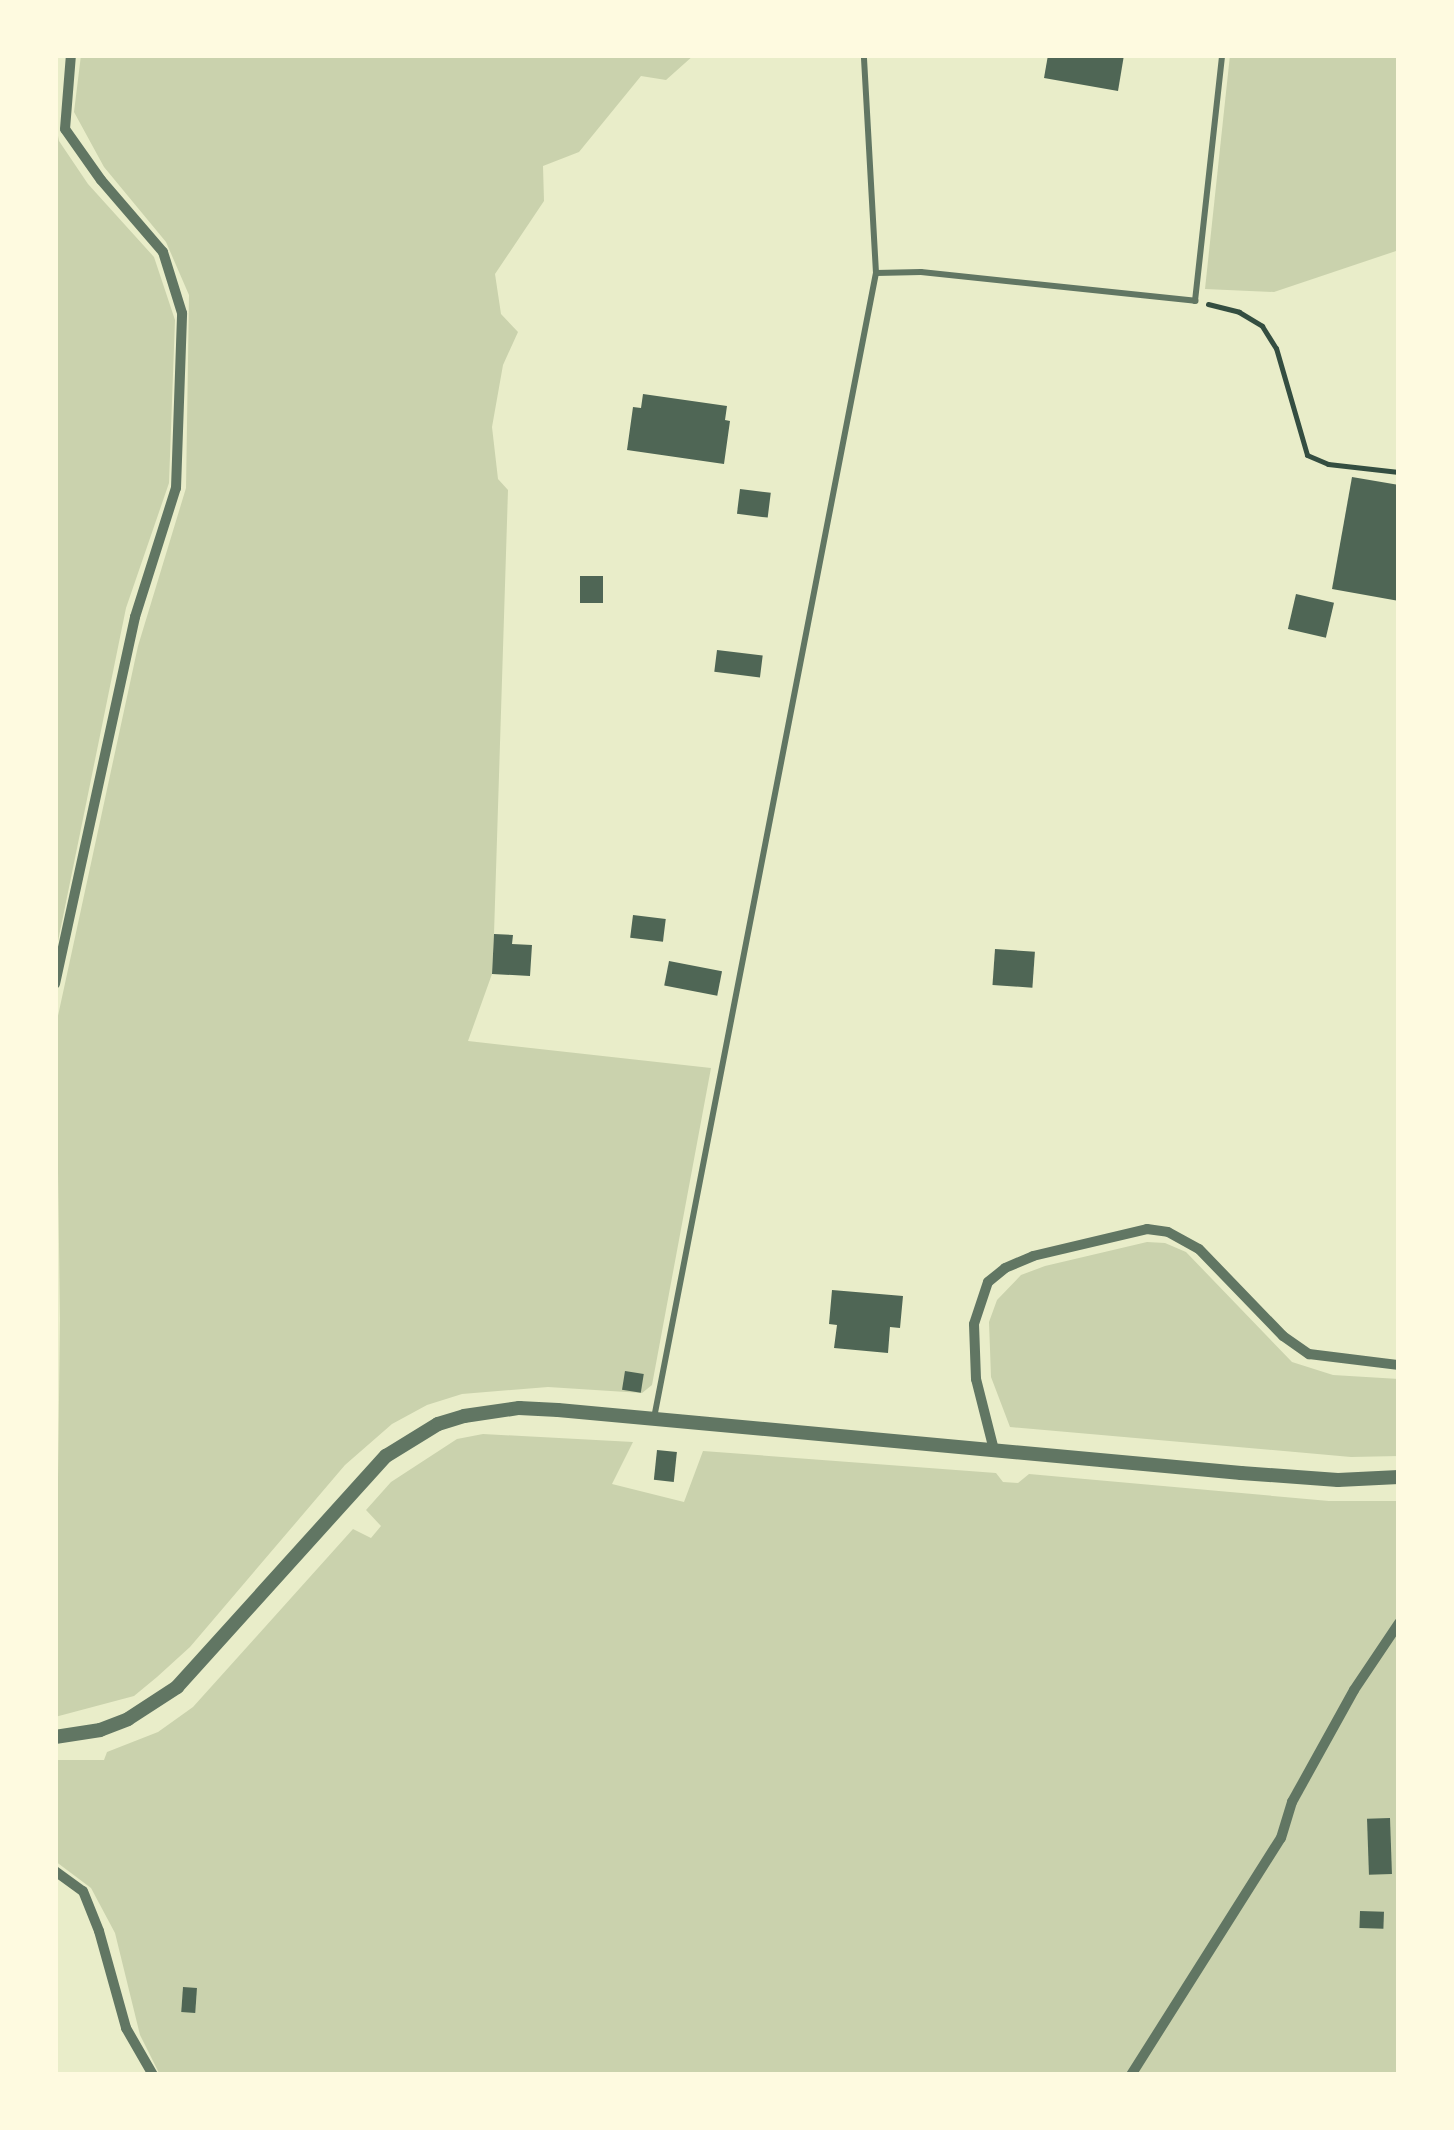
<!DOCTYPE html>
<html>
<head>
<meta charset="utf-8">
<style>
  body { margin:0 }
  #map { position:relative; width:1454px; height:2130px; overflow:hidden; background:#e9edc9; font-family:Arial,sans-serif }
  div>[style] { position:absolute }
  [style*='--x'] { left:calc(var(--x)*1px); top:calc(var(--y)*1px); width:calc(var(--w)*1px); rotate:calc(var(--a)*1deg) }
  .green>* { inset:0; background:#cad2ad }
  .building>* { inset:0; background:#4f6655; transform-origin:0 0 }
  .path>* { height:5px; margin:-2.5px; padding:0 2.5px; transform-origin:2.5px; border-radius:2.5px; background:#344e41 }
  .service>* { height:6px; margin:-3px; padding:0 3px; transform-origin:3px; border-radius:3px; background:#617663 }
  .minor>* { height:10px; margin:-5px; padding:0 5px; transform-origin:5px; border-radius:5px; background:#617663 }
  .tertiary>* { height:14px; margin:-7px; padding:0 7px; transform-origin:7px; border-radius:7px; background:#617663 }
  span { translate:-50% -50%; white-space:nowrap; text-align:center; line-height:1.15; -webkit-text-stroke:8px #fefae0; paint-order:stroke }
  .frame { position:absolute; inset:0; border:58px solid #fefae0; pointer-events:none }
</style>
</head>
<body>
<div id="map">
  <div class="green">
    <i style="clip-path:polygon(81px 55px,694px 55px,666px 80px,641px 76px,579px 152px,543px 166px,544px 201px,495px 274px,501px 314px,518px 332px,503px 365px,492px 427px,498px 479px,508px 490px,494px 934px,492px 974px,468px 1041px,711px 1068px,652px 1385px,642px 1393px,548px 1387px,462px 1394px,427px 1405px,392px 1424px,345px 1465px,190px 1647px,157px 1677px,134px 1696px,55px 1717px,60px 1319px,56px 1025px,138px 646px,186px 488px,189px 295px,166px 242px,104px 167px,74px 112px)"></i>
    <i style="clip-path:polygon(1230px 55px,1399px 55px,1399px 250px,1274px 292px,1205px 289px)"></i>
    <i style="clip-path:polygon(55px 120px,59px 141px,88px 184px,154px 257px,175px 320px,169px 483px,126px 608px,55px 956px)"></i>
    <i style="clip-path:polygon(1147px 1242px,1165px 1243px,1186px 1252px,1292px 1362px,1333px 1375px,1399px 1379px,1399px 1456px,1351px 1457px,1010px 1427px,991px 1377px,989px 1322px,997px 1300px,1021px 1275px,1045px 1266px)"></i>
    <i style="clip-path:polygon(483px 1434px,633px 1442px,612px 1484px,684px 1502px,703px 1451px,996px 1473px,1003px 1482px,1018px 1483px,1029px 1474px,1329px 1501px,1399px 1501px,1399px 2075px,160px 2075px,140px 2035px,115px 1933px,91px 1888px,55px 1861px,55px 1760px,104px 1760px,107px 1752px,158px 1732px,193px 1707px,353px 1529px,371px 1538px,381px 1526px,366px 1510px,391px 1482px,457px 1439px)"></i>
  </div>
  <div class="building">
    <i style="clip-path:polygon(1048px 55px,1124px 55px,1118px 91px,1044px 78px)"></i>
    <i style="clip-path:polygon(643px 394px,727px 406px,725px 420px,730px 421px,724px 464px,627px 450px,633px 407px,641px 408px)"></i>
    <i style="clip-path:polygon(1352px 477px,1399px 485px,1399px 601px,1332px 589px)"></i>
    <i style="left:740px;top:489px;width:31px;height:25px;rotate:7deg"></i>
    <i style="left:580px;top:576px;width:23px;height:27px"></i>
    <i style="left:1296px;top:594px;width:39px;height:36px;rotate:13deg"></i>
    <i style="left:717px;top:650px;width:46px;height:22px;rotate:7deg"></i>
    <i style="left:633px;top:915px;width:33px;height:23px;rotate:7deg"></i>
    <i style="clip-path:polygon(494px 934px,513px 935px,512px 944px,532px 945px,530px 976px,492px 974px)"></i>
    <i style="left:995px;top:949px;width:40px;height:36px;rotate:4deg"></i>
    <i style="left:669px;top:961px;width:54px;height:25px;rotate:11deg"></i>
    <i style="clip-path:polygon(832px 1290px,903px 1296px,900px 1328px,890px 1327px,888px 1353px,834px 1348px,837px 1325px,829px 1324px)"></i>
    <i style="left:625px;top:1371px;width:19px;height:19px;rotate:9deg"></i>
    <i style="left:657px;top:1450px;width:20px;height:30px;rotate:6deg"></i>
    <i style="left:1390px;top:1818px;width:56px;height:23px;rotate:88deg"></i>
    <i style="left:1360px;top:1911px;width:24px;height:17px;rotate:2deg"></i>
    <i style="left:183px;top:1987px;width:14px;height:25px;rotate:4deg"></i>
  </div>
  <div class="path">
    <i style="--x:1208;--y:304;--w:32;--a:14"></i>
    <i style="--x:1239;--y:312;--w:27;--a:31"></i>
    <i style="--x:1262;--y:326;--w:26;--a:58"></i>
    <i style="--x:1276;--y:348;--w:111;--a:73.8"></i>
    <i style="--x:1307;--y:455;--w:23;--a:23"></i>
    <i style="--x:1328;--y:464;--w:71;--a:6.4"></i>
  </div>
  <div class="service">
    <i style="--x:876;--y:273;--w:45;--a:-1.3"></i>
    <i style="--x:921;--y:272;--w:276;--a:6"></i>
    <i style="--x:1195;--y:301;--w:247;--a:-83.7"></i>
    <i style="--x:654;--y:1418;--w:1166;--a:-79.03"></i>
    <i style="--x:876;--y:273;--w:218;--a:-93.2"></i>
  </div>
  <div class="minor">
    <i style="--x:55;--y:984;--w:376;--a:-77.7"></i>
    <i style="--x:135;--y:617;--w:135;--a:-72.4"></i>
    <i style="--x:176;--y:488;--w:175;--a:-88"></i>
    <i style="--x:182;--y:313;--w:64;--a:-107.3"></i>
    <i style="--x:163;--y:252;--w:95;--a:-130.7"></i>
    <i style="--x:101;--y:180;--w:62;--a:-125.2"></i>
    <i style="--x:65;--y:129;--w:74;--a:-85.4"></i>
    <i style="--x:994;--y:1450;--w:73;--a:-104.2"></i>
    <i style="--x:976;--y:1379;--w:55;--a:-92.1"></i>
    <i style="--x:974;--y:1324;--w:44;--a:-71.6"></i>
    <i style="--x:988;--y:1282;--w:22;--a:-39"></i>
    <i style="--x:1005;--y:1268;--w:30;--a:-23"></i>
    <i style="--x:1033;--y:1256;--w:117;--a:-13.3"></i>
    <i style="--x:1147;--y:1229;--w:21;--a:8"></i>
    <i style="--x:1168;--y:1232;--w:35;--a:29"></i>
    <i style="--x:1199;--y:1249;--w:121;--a:46"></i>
    <i style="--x:1283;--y:1336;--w:32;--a:35"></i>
    <i style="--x:1309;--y:1354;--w:91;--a:7"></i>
    <i style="--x:55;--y:1871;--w:34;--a:36"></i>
    <i style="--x:83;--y:1891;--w:43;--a:68.2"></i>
    <i style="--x:99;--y:1931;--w:101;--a:74.4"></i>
    <i style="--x:126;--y:2028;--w:54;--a:60.1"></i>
    <i style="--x:1131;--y:2075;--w:280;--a:-57.7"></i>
    <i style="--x:1281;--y:1838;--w:38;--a:-73"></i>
    <i style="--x:1292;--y:1802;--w:128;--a:-61"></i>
    <i style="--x:1354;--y:1690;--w:81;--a:-56.1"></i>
  </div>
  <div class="tertiary">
    <i style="--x:55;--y:1737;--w:46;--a:-8.8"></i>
    <i style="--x:100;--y:1730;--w:30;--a:-21"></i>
    <i style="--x:128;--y:1719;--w:59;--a:-33.1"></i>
    <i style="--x:177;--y:1687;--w:312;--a:-47.9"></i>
    <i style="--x:386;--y:1456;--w:61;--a:-31.6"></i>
    <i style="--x:438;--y:1424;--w:27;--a:-17"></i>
    <i style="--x:464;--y:1416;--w:56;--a:-8.3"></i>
    <i style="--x:519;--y:1408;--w:39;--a:3"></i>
    <i style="--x:558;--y:1410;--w:686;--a:5.27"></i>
    <i style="--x:1241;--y:1473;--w:97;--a:4.1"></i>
    <i style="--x:1338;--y:1480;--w:61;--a:-2.8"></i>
  </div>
  <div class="frame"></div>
</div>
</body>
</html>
